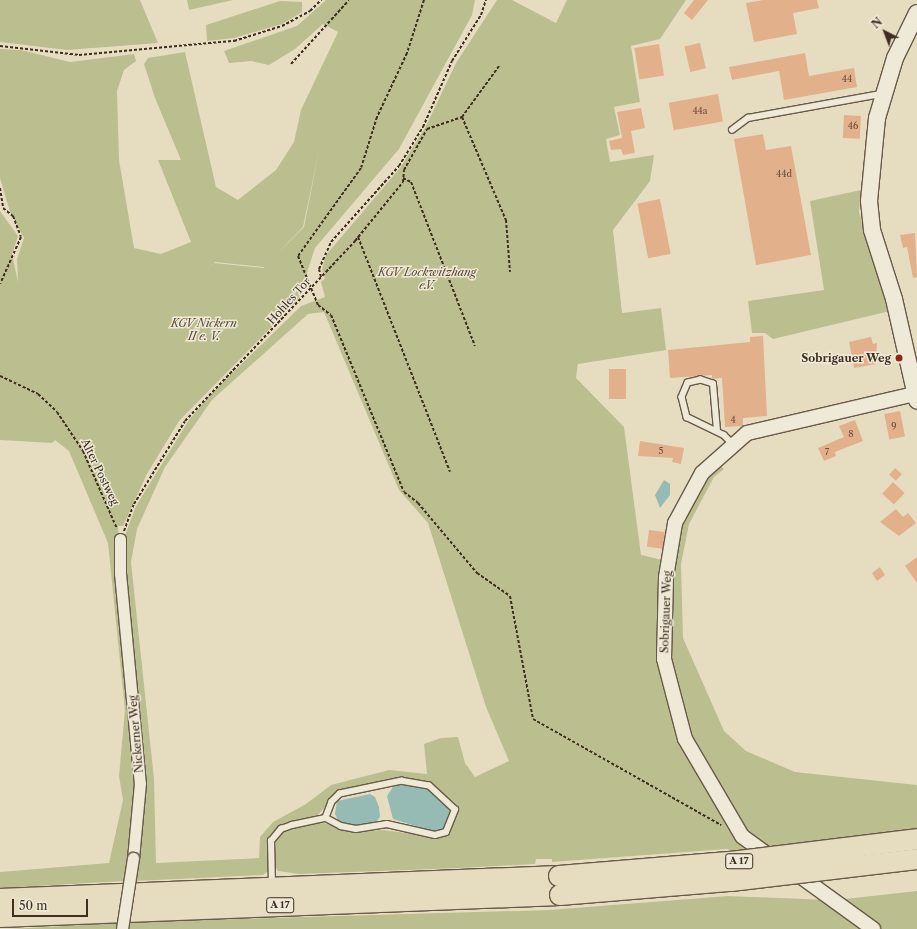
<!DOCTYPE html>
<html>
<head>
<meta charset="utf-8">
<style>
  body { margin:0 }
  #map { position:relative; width:917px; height:929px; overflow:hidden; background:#e6ddc1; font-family:"Libre Caslon Text",serif }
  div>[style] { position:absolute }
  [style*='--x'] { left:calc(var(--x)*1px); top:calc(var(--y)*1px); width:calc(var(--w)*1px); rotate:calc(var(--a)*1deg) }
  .green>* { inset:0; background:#bbbf8f }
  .water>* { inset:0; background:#96bbb4 }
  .building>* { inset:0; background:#e2b18c; transform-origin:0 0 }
  .path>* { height:2px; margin-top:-1px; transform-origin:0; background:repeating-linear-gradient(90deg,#3f2d20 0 3px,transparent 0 5px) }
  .roads { filter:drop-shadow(1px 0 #695948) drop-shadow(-1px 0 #695948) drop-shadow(0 1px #695948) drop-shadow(0 -1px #695948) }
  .service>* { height:5.5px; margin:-2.75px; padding:0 2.75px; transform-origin:2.75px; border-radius:2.75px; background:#efe9d7 }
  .minor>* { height:11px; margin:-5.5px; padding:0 5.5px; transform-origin:5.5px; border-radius:5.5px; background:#efe9d7 }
  .tertiary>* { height:14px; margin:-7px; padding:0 7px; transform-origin:7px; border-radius:7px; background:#efe9d7 }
  .secondary>* { height:16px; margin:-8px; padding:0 8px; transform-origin:8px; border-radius:8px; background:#efe9d7 }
  .motorway>* { height:20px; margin:-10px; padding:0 10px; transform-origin:10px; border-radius:10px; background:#e6ddc1 }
  .bridges { filter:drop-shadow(1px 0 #695948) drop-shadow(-1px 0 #695948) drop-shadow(0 1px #695948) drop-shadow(0 -1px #695948) }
  .minor-bridge>* { height:11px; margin:-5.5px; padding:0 5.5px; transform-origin:5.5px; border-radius:5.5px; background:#efe9d7 }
  .motorway-bridge>* { height:20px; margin:-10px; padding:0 10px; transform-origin:10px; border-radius:10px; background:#e6ddc1 }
  .dots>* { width:11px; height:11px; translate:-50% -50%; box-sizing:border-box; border:2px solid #efe9d7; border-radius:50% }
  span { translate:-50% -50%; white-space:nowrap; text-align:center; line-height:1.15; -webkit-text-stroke:3px #efe9d7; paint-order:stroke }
  .number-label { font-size:9px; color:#684e3b }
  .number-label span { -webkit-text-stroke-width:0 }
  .shield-label span { padding:1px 3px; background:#efe9d7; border:1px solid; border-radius:3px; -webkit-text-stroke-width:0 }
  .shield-label { font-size:10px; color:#3f2d20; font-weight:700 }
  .park-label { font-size:11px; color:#584a36; font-style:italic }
  .street-label { font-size:11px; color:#3f2d20 }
  .poi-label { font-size:11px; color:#3f2d20; font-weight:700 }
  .right { translate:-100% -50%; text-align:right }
  .north { position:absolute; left:865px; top:12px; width:40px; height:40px; -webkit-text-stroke:3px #efe9d7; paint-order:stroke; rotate:318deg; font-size:11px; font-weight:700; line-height:16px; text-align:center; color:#3f2d20 }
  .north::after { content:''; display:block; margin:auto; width:14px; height:18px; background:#3f2d20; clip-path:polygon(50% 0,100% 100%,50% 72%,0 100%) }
  .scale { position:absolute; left:12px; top:899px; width:76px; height:18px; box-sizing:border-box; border:2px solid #3f2d20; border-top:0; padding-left:5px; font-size:12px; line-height:14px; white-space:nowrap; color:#3f2d20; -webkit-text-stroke:3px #efe9d7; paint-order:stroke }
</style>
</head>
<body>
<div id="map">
  <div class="green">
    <i style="clip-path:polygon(0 0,140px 0,158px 43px,67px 50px,0 42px)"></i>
    <i style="clip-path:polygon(187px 0,233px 0,189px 10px)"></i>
    <i style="clip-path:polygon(evenodd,326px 0,475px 0,472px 15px,399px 149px,315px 248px,298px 300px,179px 421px,147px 474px,123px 526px,118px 526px,135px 784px,129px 858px,124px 881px,0 888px,0 872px,109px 863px,123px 800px,119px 776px,125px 710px,108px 543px,69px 451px,55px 440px,52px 443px,0 440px,0 211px,18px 236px,12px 254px,18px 282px,17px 259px,24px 238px,10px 212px,0 178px,0 49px,21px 50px,70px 62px,134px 54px,136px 61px,124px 70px,117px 91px,119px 160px,134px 248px,161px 254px,191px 242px,158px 160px,181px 160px,155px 98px,144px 64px,148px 58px,185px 52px,216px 187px,238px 200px,276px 170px,294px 142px,301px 110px,338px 32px,323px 24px,295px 49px,269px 65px,251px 61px,229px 63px,224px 51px,297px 26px,326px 0,319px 151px,304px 227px,277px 254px,303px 227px,319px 151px,326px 0,215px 262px,264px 267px,264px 268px,214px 263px,199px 275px,215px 262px)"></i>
    <i style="clip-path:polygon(evenodd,497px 0,512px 0,556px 23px,567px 0,686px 0,660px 39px,631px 46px,640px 102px,614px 107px,620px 135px,606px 139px,610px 162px,654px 155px,650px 181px,613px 230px,622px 313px,661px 308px,666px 350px,578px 364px,576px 378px,624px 427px,641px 555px,671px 562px,678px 526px,713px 468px,717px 463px,724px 469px,714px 477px,689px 524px,681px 564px,683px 638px,724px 731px,746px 751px,795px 772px,917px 785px,917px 842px,761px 856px,727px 849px,552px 862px,552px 859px,536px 859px,535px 864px,459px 868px,299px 874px,278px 871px,273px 864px,275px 838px,293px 827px,317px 821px,355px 832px,383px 830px,436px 837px,448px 833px,458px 814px,455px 803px,430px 784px,402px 778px,339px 791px,317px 816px,281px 827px,270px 839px,268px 871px,263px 875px,135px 881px,144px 801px,143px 751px,124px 569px,124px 538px,136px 506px,189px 420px,209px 396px,301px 306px,325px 297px,321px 282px,325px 278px,322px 270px,326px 255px,400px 168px,425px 128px,456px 63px,497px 0,324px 312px,399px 490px,428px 523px,486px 707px,509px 761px,475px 777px,465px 763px,458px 737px,441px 738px,424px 744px,427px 774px,389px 770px,331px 785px,306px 804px,273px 822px,260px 837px,259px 858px,156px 863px,154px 779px,131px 562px,137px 529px,165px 467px,212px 400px,308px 314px,324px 312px)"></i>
    <i style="clip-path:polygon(280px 1px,302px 2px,302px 12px,282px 24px,234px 38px,207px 41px,206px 25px)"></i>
    <i style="clip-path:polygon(861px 190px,859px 212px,890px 311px,773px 339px,765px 333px,752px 333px,748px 301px,824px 290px,810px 201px)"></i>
    <i style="clip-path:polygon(917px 891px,917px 929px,882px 929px,845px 899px)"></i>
    <i style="clip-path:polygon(728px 896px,828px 900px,868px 929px,129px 929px,130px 922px,549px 910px)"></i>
    <i style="clip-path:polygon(118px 923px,117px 929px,12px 929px)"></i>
  </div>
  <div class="water">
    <i style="clip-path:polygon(664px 480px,670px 484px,670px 495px,660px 508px,655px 495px)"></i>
    <i style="clip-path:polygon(402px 784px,429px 789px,452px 811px,445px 828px,435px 832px,393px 819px,387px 796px,393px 787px)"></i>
    <i style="clip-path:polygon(370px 794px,375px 797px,379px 807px,380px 817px,375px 823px,349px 825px,338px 820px,335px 814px,337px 801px)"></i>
  </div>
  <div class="building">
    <i style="clip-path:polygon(694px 0,708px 0,692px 20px,684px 13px)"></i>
    <i style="clip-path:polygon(763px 0,817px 0,819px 8px,793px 13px,797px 34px,754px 42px,746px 3px)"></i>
    <i style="left:700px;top:43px;width:26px;height:16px;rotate:77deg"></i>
    <i style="left:659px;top:44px;width:32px;height:25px;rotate:81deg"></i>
    <i style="clip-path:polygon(805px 53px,809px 76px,854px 68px,857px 87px,784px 100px,779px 71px,732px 80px,729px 67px)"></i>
    <i style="left:718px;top:94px;width:28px;height:50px;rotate:80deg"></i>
    <i style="clip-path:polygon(641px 108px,645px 128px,631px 131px,635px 153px,623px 155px,621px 149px,611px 150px,609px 141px,622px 138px,617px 112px)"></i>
    <i style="left:844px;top:115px;width:17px;height:23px;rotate:3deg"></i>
    <i style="clip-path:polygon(763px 134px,766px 150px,791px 146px,811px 255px,756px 265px,734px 139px)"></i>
    <i style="left:660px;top:199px;width:56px;height:23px;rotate:79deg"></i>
    <i style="clip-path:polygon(915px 233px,917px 277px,913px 278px,907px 247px,903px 248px,900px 235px)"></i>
    <i style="clip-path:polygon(763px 336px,767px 416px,743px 418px,743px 426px,725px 427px,722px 378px,712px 379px,712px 375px,670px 378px,668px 350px,750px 342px,750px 337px)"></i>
    <i style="clip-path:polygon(871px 337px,873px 344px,877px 343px,876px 364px,854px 368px,849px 342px)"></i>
    <i style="left:609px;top:369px;width:17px;height:30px"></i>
    <i style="left:900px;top:411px;width:26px;height:16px;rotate:79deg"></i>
    <i style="clip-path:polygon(855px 420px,863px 441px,835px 452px,836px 456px,824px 461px,818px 448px,844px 437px,839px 426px)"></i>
    <i style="clip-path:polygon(640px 441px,684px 448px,681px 464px,672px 462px,673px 458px,638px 456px)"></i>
    <i style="left:895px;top:468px;width:9px;height:9px;rotate:41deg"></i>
    <i style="left:893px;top:482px;width:16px;height:16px;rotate:43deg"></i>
    <i style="clip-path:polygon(896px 509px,903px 517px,908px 513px,916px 523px,899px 536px,880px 522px)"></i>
    <i style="left:649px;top:530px;width:16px;height:17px;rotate:7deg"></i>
    <i style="clip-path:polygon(917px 557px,917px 583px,905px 566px)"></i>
    <i style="clip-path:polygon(880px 567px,885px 575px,877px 581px,872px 573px)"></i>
  </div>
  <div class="path">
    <i style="--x:424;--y:0;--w:56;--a:107.8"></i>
    <i style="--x:407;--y:53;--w:71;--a:115.1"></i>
    <i style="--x:377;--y:117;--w:53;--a:107.4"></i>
    <i style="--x:361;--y:168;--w:108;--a:125.6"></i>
    <i style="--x:298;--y:256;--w:53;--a:67.8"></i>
    <i style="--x:318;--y:305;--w:16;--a:38"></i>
    <i style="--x:331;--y:315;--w:191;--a:67.6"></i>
    <i style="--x:404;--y:492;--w:18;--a:38"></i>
    <i style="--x:418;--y:503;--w:92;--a:49.9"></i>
    <i style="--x:477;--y:573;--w:40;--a:34.9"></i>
    <i style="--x:510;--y:596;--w:125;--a:79.4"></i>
    <i style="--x:533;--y:719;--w:216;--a:29.4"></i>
    <i style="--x:0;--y:46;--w:80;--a:6.5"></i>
    <i style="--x:79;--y:55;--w:156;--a:-5.2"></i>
    <i style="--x:234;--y:41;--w:50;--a:-17.4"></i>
    <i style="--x:282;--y:26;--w:32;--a:-28"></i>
    <i style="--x:310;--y:11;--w:16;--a:-45"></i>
    <i style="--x:291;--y:64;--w:86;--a:-47.8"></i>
    <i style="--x:462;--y:117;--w:112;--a:66.9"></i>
    <i style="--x:506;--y:220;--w:52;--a:85.6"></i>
    <i style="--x:403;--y:178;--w:9;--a:27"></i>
    <i style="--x:411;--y:182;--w:176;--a:68.7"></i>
    <i style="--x:0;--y:188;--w:20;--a:81"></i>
    <i style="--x:3;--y:208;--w:13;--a:39"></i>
    <i style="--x:13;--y:216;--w:22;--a:69"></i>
    <i style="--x:21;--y:237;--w:51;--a:114.1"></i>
    <i style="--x:358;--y:237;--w:252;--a:68.6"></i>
    <i style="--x:321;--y:277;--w:8;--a:-104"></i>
    <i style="--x:319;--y:269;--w:30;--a:-66"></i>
    <i style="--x:331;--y:242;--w:102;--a:-48.2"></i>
    <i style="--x:399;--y:166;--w:46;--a:-58.4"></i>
    <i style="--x:423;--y:127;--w:72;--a:-66.3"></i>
    <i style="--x:452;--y:61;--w:54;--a:-57.8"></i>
    <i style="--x:481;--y:15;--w:16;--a:-72"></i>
    <i style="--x:0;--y:376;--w:42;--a:25.3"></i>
    <i style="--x:38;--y:394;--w:26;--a:43"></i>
    <i style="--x:57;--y:412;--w:47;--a:56.3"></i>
    <i style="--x:83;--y:451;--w:85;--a:66.4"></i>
    <i style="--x:124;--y:531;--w:29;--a:-70"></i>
    <i style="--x:134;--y:504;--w:97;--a:-58.4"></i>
    <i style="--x:185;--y:421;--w:248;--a:-46.6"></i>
    <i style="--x:355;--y:241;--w:76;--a:-50.9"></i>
    <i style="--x:403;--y:182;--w:12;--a:-85"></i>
    <i style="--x:404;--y:170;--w:47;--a:-60.7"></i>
    <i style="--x:427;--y:129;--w:37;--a:-19"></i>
    <i style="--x:462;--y:117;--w:63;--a:-54"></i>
  </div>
  <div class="roads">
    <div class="service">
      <i style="--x:732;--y:130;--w:20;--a:-37"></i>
      <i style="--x:748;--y:118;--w:136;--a:-10.2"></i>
      <i style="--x:717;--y:431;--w:47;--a:-94.9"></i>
      <i style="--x:713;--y:384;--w:13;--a:-162"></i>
      <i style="--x:701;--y:380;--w:13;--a:167"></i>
      <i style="--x:688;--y:383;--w:15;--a:113"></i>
      <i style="--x:682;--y:397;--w:21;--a:76"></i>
      <i style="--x:687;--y:417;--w:41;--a:25.9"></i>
      <i style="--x:724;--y:435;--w:11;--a:45"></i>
      <i style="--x:272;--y:885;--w:44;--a:-91.3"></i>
      <i style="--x:271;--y:841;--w:16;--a:-50"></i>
      <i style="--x:281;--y:829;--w:12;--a:-20"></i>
      <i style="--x:292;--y:825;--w:35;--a:-12"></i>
      <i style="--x:326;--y:818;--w:17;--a:28"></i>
      <i style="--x:341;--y:826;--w:15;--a:11"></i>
      <i style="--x:356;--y:829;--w:31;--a:-9"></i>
      <i style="--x:387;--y:824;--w:49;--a:12.9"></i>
      <i style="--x:435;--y:835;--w:11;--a:-15"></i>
      <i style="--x:446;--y:832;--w:24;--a:-68"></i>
      <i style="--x:455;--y:810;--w:35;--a:-137"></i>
      <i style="--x:429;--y:786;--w:27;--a:-170"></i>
      <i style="--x:402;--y:781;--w:63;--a:168.2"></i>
      <i style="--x:340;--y:794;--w:11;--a:135"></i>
      <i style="--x:332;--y:802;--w:17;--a:111"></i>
    </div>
    <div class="minor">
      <i style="--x:120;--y:539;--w:34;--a:90"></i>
      <i style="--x:120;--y:573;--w:211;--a:84.6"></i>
      <i style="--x:140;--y:783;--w:75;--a:95.3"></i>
    </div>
    <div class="tertiary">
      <i style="--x:772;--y:858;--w:37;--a:-144"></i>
      <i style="--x:742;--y:836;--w:113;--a:-120.4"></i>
      <i style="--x:685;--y:739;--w:83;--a:-104.7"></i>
      <i style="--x:664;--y:659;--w:82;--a:-88.6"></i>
      <i style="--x:666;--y:577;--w:55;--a:-80.5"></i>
      <i style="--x:675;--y:523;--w:57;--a:-61.6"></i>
      <i style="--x:702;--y:473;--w:60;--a:-41.6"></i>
      <i style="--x:747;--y:433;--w:172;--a:-13.1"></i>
      <i style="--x:793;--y:871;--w:99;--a:35.9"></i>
    </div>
    <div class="secondary">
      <i style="--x:917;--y:13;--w:50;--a:116.1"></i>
      <i style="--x:895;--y:58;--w:63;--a:106.7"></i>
      <i style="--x:877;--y:118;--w:83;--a:95.5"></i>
      <i style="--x:869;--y:201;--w:29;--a:84"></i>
      <i style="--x:872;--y:230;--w:72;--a:72.3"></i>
      <i style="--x:894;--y:299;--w:104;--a:77.2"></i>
    </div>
    <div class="motorway">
      <i style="--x:0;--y:899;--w:559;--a:-2.36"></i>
      <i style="--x:0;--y:917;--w:560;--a:-2.25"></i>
    </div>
  </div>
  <div class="bridges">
    <div class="minor-bridge">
      <i style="--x:122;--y:929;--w:72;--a:-81.2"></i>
    </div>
    <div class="motorway-bridge">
      <i style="--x:559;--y:876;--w:173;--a:-4.7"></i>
      <i style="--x:731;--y:862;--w:187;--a:-7"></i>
      <i style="--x:560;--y:895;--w:172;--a:-4.7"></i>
      <i style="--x:731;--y:881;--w:187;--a:-6.7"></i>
    </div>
  </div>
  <div class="dots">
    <i style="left:899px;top:358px;background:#8f2418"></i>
  </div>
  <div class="number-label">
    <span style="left:847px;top:79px">44</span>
    <span style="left:700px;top:111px">44a</span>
    <span style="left:853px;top:126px">46</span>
    <span style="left:784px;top:174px">44d</span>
    <span style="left:733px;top:420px">4</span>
    <span style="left:894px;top:426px">9</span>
    <span style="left:851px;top:434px">8</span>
    <span style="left:661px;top:451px">5</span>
    <span style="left:827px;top:452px">7</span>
  </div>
  <div class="shield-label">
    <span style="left:739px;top:861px">A 17</span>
    <span style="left:280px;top:905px">A 17</span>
  </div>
  <div class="park-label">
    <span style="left:427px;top:279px">KGV Lockwitzhang<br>e.V.</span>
    <span style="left:204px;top:330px">KGV Nickern<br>II e. V.</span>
  </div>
  <div class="street-label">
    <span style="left:289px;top:301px;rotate:-48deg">Hohles Tor</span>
    <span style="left:100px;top:472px;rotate:64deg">Alter Postweg</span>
    <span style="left:666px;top:612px;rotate:-88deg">Sobrigauer Weg</span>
    <span style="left:136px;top:734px;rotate:-95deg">Nickerner Weg</span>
  </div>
  <div class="poi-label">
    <span class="right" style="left:891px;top:358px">Sobrigauer Weg</span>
  </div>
  <div class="north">N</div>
  <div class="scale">50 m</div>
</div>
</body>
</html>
